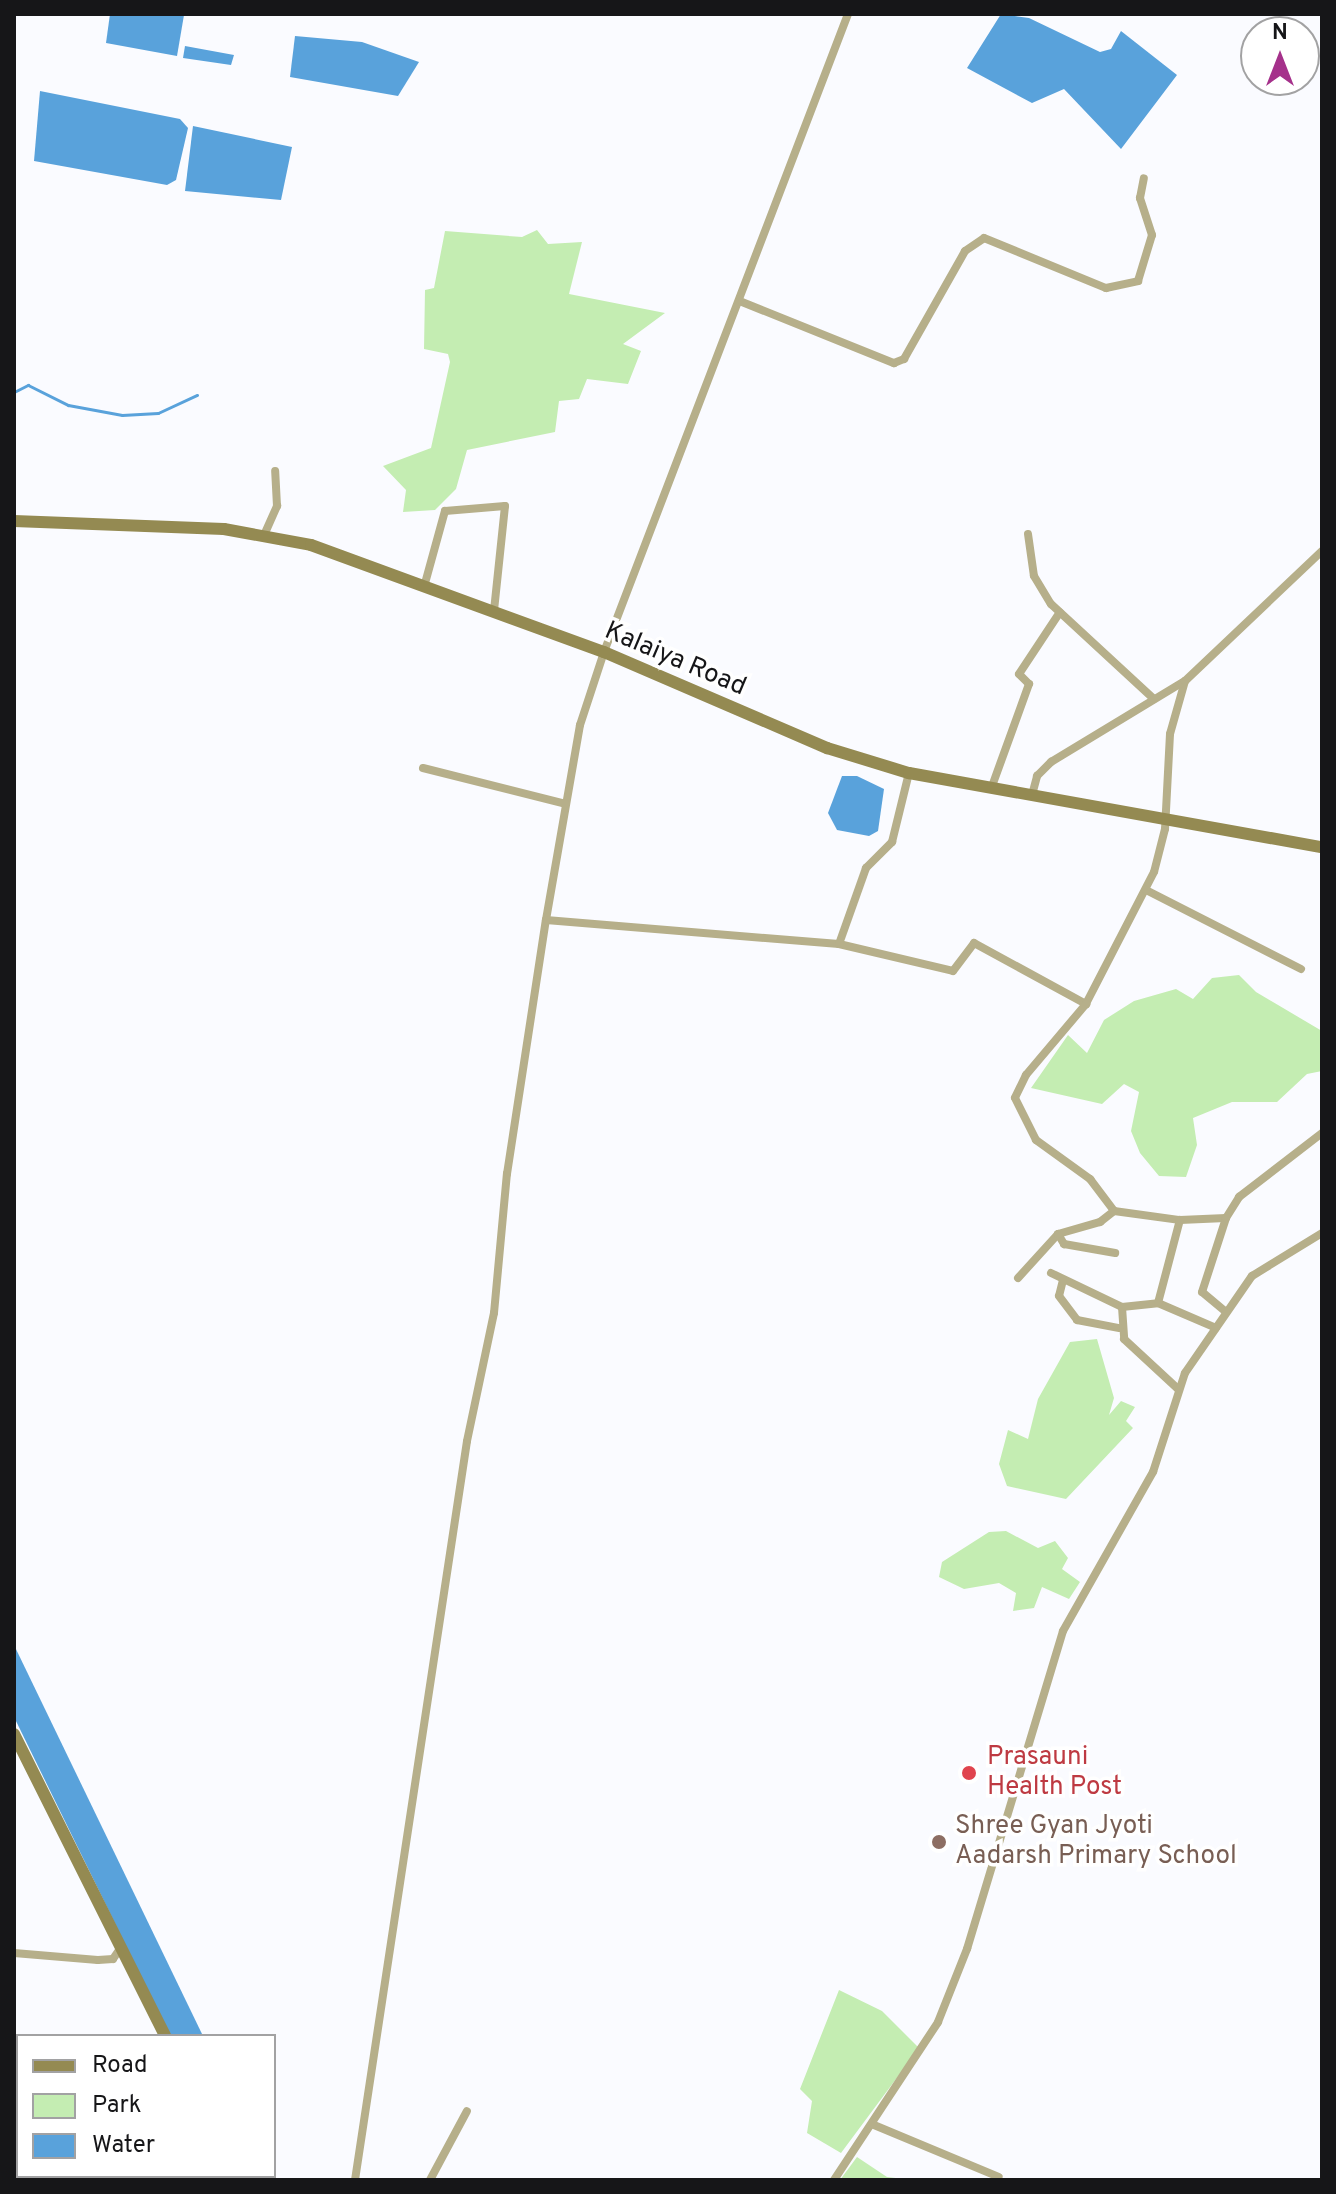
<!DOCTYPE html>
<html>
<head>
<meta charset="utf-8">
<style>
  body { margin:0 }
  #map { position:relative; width:1336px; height:2194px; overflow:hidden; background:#fafbff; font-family:Overpass,sans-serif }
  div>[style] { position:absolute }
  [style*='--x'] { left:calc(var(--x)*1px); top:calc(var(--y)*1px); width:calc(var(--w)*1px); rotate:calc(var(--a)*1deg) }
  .green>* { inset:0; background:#c4edb2 }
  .water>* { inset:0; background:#59a2db }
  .stream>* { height:3px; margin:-1.5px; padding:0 1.5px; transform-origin:1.5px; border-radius:1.5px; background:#59a2db }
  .minor>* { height:8px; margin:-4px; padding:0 4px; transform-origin:4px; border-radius:4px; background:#b6af8a }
  .secondary>* { height:12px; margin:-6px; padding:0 6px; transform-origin:6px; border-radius:6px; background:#948a52 }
  .dots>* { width:22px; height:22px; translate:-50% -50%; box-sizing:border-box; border:4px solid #fff; border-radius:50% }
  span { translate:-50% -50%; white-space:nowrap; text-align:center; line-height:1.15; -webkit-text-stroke:7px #fff; paint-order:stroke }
  .street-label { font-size:26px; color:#161618 }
  .health-label { font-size:26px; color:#be3a42 }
  .left { translate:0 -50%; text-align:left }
  .education-label { font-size:26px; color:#785e54 }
  .frame { position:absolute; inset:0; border:16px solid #161618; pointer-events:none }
  .legend { position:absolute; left:16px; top:2034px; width:260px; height:144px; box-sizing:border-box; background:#fff; border:2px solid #a2a2a3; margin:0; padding:10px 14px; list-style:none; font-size:24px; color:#161618 }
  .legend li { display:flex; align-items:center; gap:16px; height:40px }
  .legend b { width:40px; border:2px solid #a2a2a3 }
  .north { position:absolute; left:1240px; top:16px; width:80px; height:80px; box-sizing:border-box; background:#fff; border:2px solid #a2a2a3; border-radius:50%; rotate:0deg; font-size:22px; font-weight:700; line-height:32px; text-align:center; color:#161618 }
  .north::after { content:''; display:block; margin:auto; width:28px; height:36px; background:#a5318b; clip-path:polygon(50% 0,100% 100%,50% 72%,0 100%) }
</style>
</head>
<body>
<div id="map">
  <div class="green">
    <i style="clip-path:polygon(537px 230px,548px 244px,582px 242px,569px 294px,665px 313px,623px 344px,641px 351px,628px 384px,587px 379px,579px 399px,559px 401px,555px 432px,467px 450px,456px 489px,435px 510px,403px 512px,406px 490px,383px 466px,431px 448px,450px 362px,448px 354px,424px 349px,425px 290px,434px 288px,445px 231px,522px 237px)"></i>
    <i style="clip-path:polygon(1239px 975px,1256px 992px,1322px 1031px,1322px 1071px,1307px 1074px,1277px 1102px,1232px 1102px,1193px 1118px,1197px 1145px,1186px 1177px,1159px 1176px,1140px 1153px,1131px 1131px,1139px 1092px,1124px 1084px,1102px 1104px,1031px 1088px,1068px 1035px,1087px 1053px,1104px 1020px,1134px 1001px,1176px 989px,1193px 999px,1212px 978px)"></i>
    <i style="clip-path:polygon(1097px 1339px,1114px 1398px,1109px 1415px,1121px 1401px,1135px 1407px,1126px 1421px,1133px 1428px,1066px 1499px,1007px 1486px,999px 1464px,1008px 1430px,1028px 1439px,1038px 1399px,1070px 1342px)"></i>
    <i style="clip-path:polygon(1006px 1531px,1038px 1548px,1055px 1541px,1068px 1558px,1062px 1569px,1080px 1582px,1069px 1599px,1042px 1587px,1034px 1608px,1013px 1611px,1016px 1593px,999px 1583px,964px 1589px,939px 1577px,942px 1562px,989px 1532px)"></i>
    <i style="clip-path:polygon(839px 1990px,882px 2011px,919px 2048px,841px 2153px,807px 2133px,812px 2101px,800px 2089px)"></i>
    <i style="clip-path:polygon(857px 2157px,887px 2177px,913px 2180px,840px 2180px)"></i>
  </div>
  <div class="water">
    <i style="clip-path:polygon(110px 14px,184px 15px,177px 56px,106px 43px)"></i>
    <i style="clip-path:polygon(1001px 14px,1029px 18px,1100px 52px,1111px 49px,1121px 31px,1177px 75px,1121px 149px,1064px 89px,1032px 103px,967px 68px)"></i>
    <i style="clip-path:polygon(295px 36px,362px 42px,419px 62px,398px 96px,290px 77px)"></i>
    <i style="clip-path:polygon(185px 46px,234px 55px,231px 65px,183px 58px)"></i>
    <i style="clip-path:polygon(40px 91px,180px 119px,188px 128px,176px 180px,167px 185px,34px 161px)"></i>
    <i style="clip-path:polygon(193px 126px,292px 147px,281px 200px,185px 191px)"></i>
    <i style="clip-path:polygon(842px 776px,857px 776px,884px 789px,878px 831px,869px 836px,837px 830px,828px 813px)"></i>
    <i style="clip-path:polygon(14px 1645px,203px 2036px,170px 2036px,14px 1717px)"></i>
  </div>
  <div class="stream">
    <i style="--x:14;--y:392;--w:16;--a:-27"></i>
    <i style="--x:28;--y:385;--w:45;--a:26.6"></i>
    <i style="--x:68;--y:405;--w:55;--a:10.5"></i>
    <i style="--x:122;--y:415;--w:36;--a:-3"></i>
    <i style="--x:158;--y:413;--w:43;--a:-24.8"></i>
  </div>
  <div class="minor">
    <i style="--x:848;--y:14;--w:683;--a:110.93"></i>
    <i style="--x:604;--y:652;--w:77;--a:108.2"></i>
    <i style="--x:580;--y:725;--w:198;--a:99.9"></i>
    <i style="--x:546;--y:920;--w:294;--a:4.7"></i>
    <i style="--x:839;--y:944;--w:117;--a:13.3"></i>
    <i style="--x:953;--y:971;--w:35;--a:-53"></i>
    <i style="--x:974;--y:943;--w:128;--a:28.6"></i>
    <i style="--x:742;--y:302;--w:164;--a:21.9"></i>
    <i style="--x:894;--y:363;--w:11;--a:-22"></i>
    <i style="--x:904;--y:359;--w:124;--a:-60.5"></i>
    <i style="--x:965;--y:251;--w:23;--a:-34"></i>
    <i style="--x:984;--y:238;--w:132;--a:22.3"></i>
    <i style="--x:1106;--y:288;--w:33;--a:-12"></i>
    <i style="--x:1138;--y:281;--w:48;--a:-73.1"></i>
    <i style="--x:1152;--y:235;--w:39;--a:-108"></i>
    <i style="--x:1140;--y:198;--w:20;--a:-79"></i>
    <i style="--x:265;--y:533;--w:30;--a:-66"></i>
    <i style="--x:277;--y:506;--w:35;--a:-93"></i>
    <i style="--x:1028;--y:534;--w:42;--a:81.9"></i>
    <i style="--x:1034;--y:576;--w:33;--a:59"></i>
    <i style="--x:1051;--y:604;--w:140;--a:42.7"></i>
    <i style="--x:424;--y:587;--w:79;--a:-74.6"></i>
    <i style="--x:445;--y:511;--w:60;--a:-4.8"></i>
    <i style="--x:505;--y:506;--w:106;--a:96"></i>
    <i style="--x:1185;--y:681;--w:55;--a:105.8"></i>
    <i style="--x:1170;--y:734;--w:95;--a:93"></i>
    <i style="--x:1165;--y:829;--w:44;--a:104.3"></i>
    <i style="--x:1154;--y:872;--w:148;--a:117.3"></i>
    <i style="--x:1086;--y:1004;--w:93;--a:130.2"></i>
    <i style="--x:1026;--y:1075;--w:25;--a:116"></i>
    <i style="--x:1015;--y:1098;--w:47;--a:63.4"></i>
    <i style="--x:1036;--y:1140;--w:67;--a:35.8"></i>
    <i style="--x:1090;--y:1179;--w:40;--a:53"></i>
    <i style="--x:1114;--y:1211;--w:67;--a:7.8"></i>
    <i style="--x:1180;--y:1220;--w:46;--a:-2.5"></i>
    <i style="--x:423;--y:768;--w:147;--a:14.1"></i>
    <i style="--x:991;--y:789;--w:112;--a:-70.1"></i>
    <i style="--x:1029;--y:684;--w:14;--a:-135"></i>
    <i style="--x:1019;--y:674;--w:74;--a:-56.5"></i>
    <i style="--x:1032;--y:795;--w:20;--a:-75"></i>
    <i style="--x:1037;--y:776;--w:20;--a:-45"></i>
    <i style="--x:1051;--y:762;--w:157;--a:-31.2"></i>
    <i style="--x:1185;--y:681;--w:189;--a:-43.5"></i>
    <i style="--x:1146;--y:890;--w:174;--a:27"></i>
    <i style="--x:839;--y:944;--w:81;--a:-70.4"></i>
    <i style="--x:866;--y:868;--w:37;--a:-45"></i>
    <i style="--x:892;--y:842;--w:71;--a:-76.2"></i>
    <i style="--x:1058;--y:1234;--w:12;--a:59"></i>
    <i style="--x:1064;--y:1244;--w:52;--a:10"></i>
    <i style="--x:1051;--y:1273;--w:79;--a:25.6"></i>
    <i style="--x:1122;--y:1307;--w:32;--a:86"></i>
    <i style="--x:1124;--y:1339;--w:74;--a:42.8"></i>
    <i style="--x:1018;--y:1278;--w:59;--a:-47.7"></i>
    <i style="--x:1058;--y:1234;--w:44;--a:-15.9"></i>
    <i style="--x:1100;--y:1222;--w:18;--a:-38"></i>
    <i style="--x:1063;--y:1280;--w:16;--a:104"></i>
    <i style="--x:1059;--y:1296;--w:30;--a:53"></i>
    <i style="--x:1077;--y:1320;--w:43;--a:10.8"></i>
    <i style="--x:1158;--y:1303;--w:63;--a:23.3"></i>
    <i style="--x:1122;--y:1307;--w:36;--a:-6"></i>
    <i style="--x:1158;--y:1303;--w:86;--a:-75.2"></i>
    <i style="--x:1226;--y:1312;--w:31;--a:-140"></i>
    <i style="--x:1202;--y:1292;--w:78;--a:-72"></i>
    <i style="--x:1226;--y:1218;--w:25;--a:-58"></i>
    <i style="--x:1239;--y:1197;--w:105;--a:-37.6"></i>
    <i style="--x:14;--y:1953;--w:84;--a:4.8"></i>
    <i style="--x:98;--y:1960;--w:15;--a:-4"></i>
    <i style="--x:113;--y:1959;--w:14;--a:-56"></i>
    <i style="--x:874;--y:2125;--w:135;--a:22.6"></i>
    <i style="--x:355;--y:2180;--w:747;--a:-81.38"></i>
    <i style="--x:467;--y:1441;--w:131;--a:-78.1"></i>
    <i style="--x:494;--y:1313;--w:140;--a:-84.7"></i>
    <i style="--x:507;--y:1174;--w:257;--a:-81.3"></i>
    <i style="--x:430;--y:2180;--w:78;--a:-61.8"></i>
    <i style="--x:834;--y:2180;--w:189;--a:-56.6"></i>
    <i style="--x:938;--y:2022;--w:79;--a:-68.3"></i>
    <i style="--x:967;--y:1949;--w:332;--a:-73.2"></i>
    <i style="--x:1063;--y:1631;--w:183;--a:-60.5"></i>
    <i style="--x:1153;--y:1472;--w:104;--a:-72.1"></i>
    <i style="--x:1185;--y:1373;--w:118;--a:-55.4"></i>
    <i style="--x:1252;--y:1276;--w:82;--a:-31.6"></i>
  </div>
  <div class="secondary">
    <i style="--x:14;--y:521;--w:210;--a:2.2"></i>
    <i style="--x:224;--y:529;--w:88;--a:10.4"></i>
    <i style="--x:311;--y:545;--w:312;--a:20.1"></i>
    <i style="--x:604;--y:652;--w:243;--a:23.3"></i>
    <i style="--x:827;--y:748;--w:86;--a:17"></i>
    <i style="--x:909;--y:773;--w:420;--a:10.2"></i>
    <i style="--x:14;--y:1734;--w:338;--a:63.4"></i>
    <i style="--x:235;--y:2176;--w:4;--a:63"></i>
  </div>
  <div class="dots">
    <i style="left:969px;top:1773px;background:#e0444e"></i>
    <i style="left:939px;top:1842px;background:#8d6e63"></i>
  </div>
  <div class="street-label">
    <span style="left:675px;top:660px;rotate:23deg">Kalaiya Road</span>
  </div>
  <div class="health-label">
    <span class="left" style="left:987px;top:1773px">Prasauni<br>Health Post</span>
  </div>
  <div class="education-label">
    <span class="left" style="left:955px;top:1842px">Shree Gyan Jyoti<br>Aadarsh Primary School</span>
  </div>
  <div class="frame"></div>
  <ul class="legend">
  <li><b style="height:10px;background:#948a52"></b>Road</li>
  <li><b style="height:22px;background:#c4edb2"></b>Park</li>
  <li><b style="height:22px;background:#59a2db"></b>Water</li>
  </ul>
  <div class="north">N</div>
</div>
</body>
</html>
